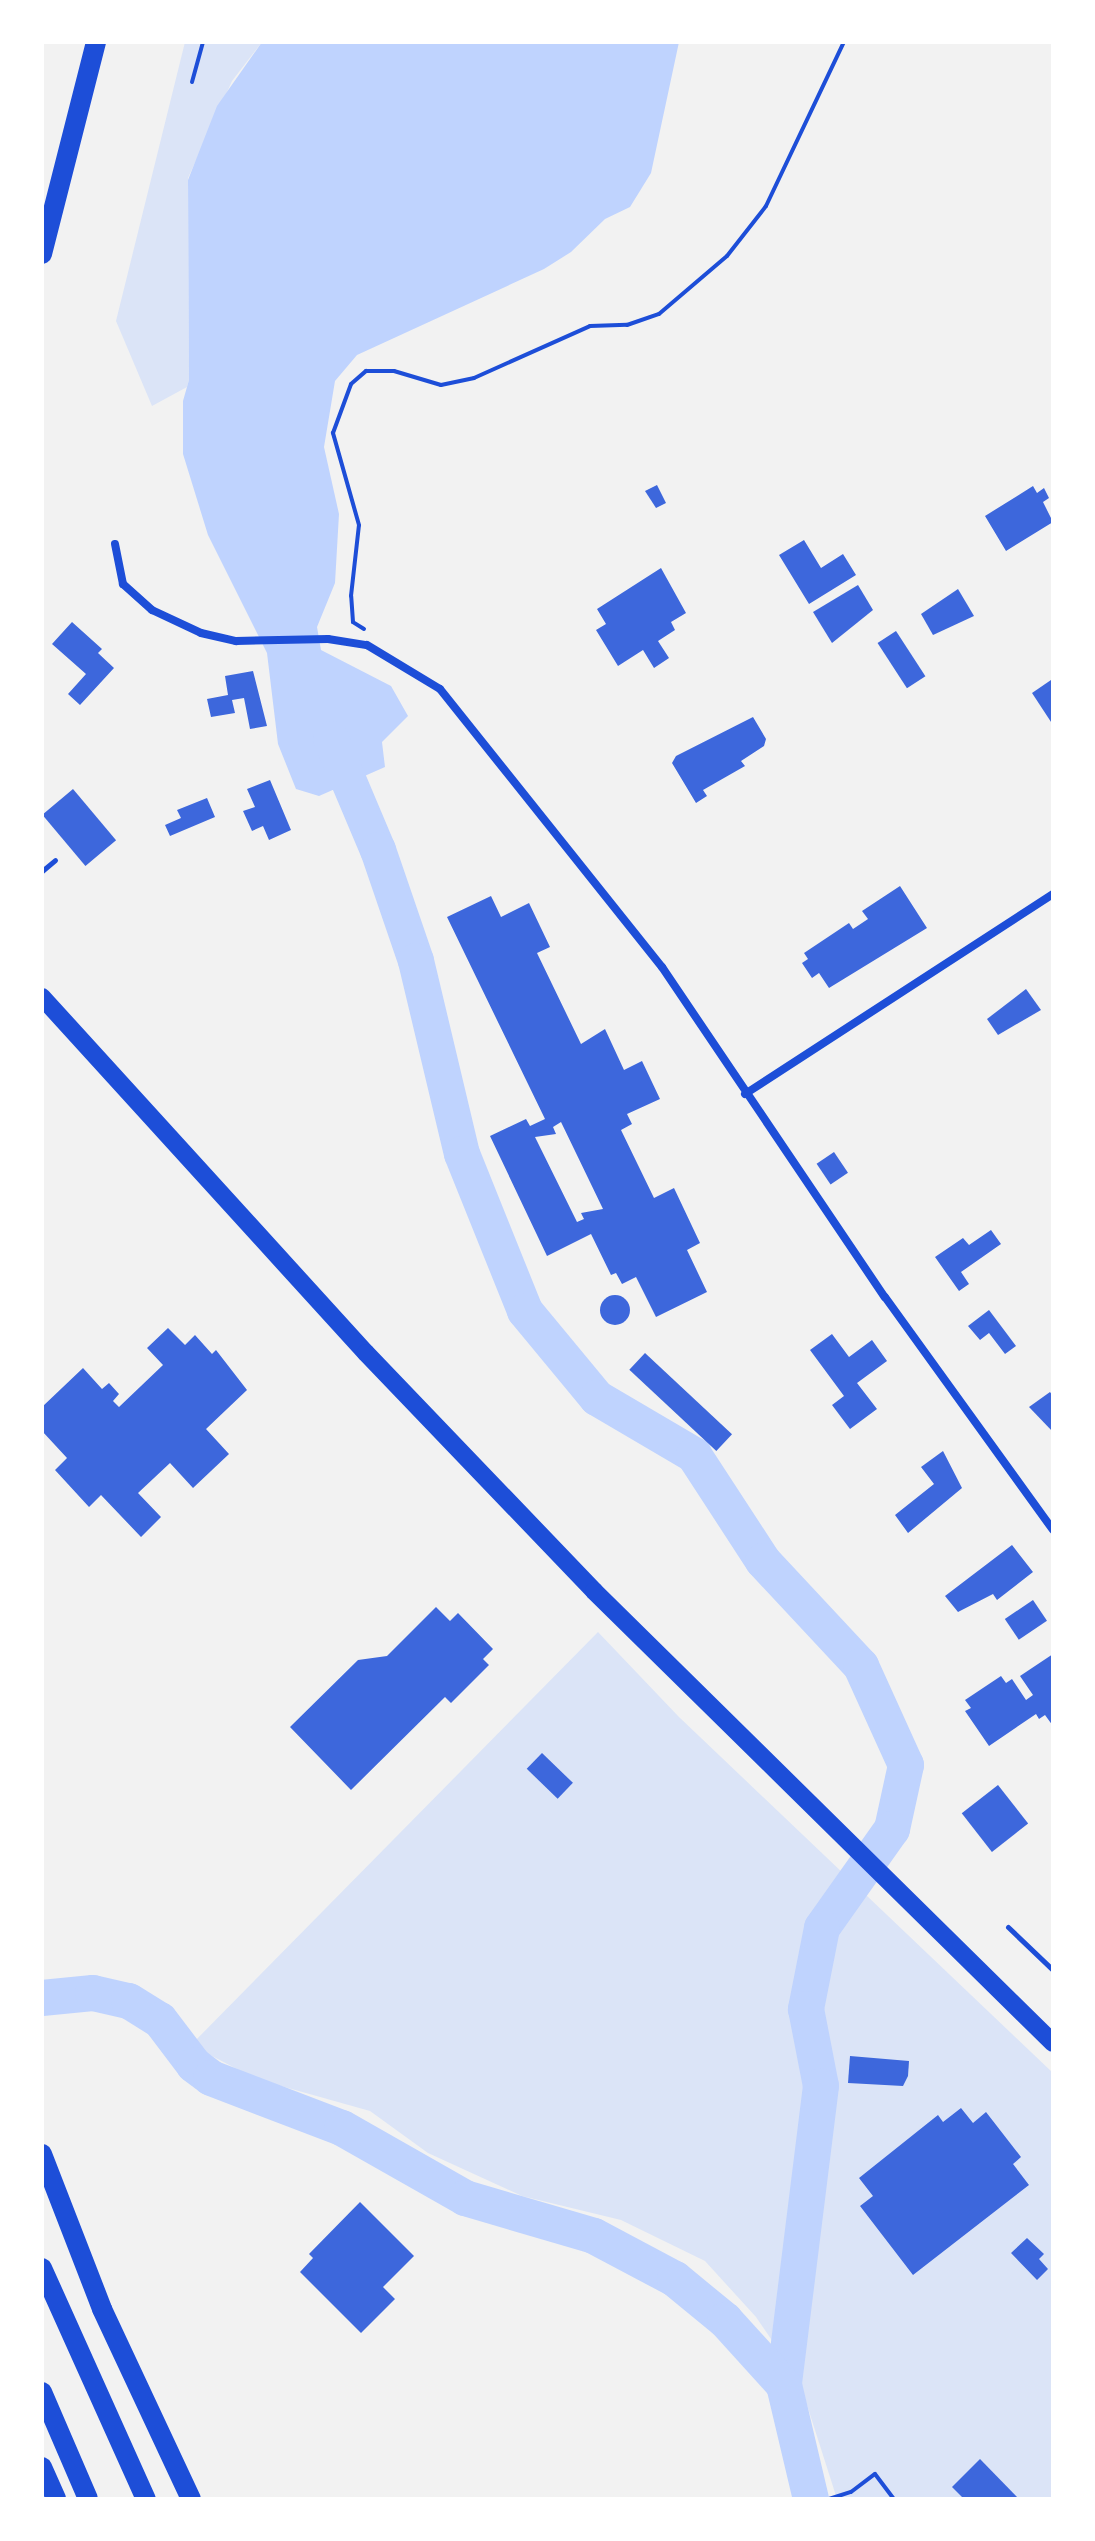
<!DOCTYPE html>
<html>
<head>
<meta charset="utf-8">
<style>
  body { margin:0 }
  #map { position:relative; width:1095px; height:2541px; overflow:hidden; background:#f2f2f2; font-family:Arial,sans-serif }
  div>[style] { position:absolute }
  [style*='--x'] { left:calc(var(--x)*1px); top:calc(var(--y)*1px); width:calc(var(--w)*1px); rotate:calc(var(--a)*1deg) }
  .green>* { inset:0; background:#dbe4f7 }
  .water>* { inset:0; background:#bfd3fe }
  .river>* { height:36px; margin:-18px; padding:0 18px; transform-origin:18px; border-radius:18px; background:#bfd3fe }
  .building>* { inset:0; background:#3d67dc; transform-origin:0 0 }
  .round { border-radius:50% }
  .path>* { height:4px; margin:-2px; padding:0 2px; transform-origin:2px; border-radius:2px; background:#1d4ed8 }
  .service>* { height:5px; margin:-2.5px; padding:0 2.5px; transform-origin:2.5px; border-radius:2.5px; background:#1d4ed8 }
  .minor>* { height:8px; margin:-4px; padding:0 4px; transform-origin:4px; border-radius:4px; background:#1d4ed8 }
  .primary>* { height:18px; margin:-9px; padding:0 9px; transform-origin:9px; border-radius:9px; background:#1d4ed8 }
  .motorway>* { height:20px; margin:-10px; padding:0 10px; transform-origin:10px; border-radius:10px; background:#1d4ed8 }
  span { translate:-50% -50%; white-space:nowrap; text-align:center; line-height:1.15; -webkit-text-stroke:7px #fff; paint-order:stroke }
  .frame { position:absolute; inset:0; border:44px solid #fff; pointer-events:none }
</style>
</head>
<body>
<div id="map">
  <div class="green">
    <i style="clip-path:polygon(185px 42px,262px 42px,232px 81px,188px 178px,189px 380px,187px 387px,152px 406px,116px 321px)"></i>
    <i style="clip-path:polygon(598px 1632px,679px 1717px,1053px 2073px,1053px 2499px,837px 2499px,799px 2380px,756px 2317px,705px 2261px,621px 2220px,522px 2196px,428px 2153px,370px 2111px,256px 2079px,191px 2045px)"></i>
  </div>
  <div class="water">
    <i style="clip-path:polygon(262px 42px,679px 42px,651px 173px,630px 207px,605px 219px,571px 252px,544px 269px,357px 355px,335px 381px,324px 447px,339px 514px,335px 583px,317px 627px,321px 650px,391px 686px,408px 716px,382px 742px,385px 767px,319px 796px,296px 789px,278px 744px,267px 653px,208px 535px,183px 454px,183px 401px,189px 380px,188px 180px,217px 106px)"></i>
  </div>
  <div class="river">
    <i style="--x:331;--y:739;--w:121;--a:67.1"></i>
    <i style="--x:378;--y:850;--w:117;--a:71.1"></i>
    <i style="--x:416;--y:961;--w:198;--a:76.6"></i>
    <i style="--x:462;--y:1154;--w:169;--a:68.1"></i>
    <i style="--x:525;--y:1311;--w:113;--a:50.4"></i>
    <i style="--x:597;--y:1398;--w:113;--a:30.4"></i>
    <i style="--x:694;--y:1455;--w:126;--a:56.9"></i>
    <i style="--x:763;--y:1561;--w:144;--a:47"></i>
    <i style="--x:861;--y:1666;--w:109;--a:65.6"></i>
    <i style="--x:906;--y:1765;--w:66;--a:102.3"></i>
    <i style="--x:892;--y:1829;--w:121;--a:125.3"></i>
    <i style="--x:822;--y:1928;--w:83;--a:101.2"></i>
    <i style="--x:806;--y:2009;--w:78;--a:79"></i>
    <i style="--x:821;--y:2086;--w:301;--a:97.1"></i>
    <i style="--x:42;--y:1998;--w:51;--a:-5.6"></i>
    <i style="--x:93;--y:1993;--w:37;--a:13"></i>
    <i style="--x:129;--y:2001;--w:36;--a:32"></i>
    <i style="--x:160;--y:2020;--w:56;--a:52.9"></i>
    <i style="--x:194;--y:2065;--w:21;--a:37"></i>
    <i style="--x:211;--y:2078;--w:140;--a:20.9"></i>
    <i style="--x:342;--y:2128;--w:142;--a:29.6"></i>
    <i style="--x:465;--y:2198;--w:134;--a:16.4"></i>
    <i style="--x:594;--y:2236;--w:92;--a:28"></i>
    <i style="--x:675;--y:2279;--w:65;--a:39.4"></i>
    <i style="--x:725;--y:2320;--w:88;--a:47.8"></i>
    <i style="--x:784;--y:2385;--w:117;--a:76.7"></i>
  </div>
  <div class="building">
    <i style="clip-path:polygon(657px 485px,666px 503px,656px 508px,645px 491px)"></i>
    <i style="clip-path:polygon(1033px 486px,1037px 493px,1044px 488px,1049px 498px,1043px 502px,1053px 522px,1006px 551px,985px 516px)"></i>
    <i style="clip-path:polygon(804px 540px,821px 568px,843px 554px,856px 575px,809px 604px,779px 555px)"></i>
    <i style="clip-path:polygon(661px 568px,686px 613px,671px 622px,675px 630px,658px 641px,669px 658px,654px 668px,643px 650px,618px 666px,596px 630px,606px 624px,597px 609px)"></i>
    <i style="clip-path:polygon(858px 585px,873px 610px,832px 643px,813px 612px)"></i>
    <i style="clip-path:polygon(958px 589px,974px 616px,933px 635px,921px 614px)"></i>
    <i style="clip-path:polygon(72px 622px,102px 649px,98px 653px,114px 668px,80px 705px,68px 694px,86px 674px,52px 644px)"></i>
    <i style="left:896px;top:631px;width:54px;height:22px;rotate:57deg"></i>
    <i style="clip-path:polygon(253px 671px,267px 726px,250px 729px,244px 698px,232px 700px,235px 713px,211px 717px,207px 699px,228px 695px,225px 676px)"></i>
    <i style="clip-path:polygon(1051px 680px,1053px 682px,1053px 725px,1032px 693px)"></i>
    <i style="clip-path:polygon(753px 717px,766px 739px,764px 746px,741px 761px,745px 766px,703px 790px,707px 796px,696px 803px,672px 763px,676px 756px)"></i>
    <i style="clip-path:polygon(270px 780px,291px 830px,269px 840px,263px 826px,252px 831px,243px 811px,255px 807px,247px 789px)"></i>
    <i style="left:73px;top:789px;width:67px;height:40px;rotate:50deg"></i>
    <i style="clip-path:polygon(207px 798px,215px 817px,170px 836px,165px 825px,181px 818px,177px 810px)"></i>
    <i style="clip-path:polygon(900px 886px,927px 928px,829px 988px,819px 973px,812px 978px,802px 963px,808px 959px,804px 953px,849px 923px,853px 929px,868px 919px,862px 911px)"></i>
    <i style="clip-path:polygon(evenodd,491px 896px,501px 917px,529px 903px,550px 947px,537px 953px,581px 1044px,605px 1029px,624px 1070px,642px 1061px,660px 1099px,627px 1114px,632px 1124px,621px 1130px,654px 1198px,674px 1188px,700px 1243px,687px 1250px,707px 1292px,656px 1317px,636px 1277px,622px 1284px,616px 1273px,611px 1275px,591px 1234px,547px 1256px,490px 1136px,526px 1119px,530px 1126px,545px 1119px,447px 917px,491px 896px,561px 1122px,603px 1209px,581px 1213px,584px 1219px,577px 1222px,535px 1137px,556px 1134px,553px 1127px,561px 1122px)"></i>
    <i style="clip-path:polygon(1026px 989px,1041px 1010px,998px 1035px,987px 1019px)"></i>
    <i style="left:834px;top:1152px;width:25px;height:21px;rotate:56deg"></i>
    <i style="clip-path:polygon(991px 1230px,1001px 1244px,961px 1272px,969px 1284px,959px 1291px,935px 1257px,963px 1238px,969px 1245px)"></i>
    <i class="round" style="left:600px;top:1295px;width:30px;height:30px"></i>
    <i style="clip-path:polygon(989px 1310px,1016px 1346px,1005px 1354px,989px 1333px,980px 1340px,968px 1326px)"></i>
    <i style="clip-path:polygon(168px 1328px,185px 1345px,195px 1335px,212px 1354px,216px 1350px,247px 1390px,206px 1429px,229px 1454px,193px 1488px,170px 1463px,138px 1493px,161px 1517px,141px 1537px,101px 1495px,89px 1507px,55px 1470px,67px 1458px,42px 1431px,42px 1407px,83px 1368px,102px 1389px,109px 1383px,119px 1394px,113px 1401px,119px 1407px,163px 1365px,147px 1348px)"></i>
    <i style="clip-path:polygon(832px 1334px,849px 1357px,872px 1340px,887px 1361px,857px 1383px,877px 1409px,850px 1429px,832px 1405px,844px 1396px,810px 1350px)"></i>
    <i style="left:645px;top:1353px;width:119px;height:23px;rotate:43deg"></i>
    <i style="clip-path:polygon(1050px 1392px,1053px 1396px,1053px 1432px,1029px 1407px)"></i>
    <i style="clip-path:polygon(943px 1451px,962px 1488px,908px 1533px,895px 1515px,934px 1484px,921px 1467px)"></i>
    <i style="clip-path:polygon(1012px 1545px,1033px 1572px,997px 1600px,993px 1594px,958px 1612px,945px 1596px)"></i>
    <i style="left:1033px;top:1600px;width:25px;height:34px;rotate:56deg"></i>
    <i style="clip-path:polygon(436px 1607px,450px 1621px,458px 1613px,493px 1649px,483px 1659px,489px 1665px,451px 1703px,445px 1697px,351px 1790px,290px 1727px,358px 1660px,387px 1656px)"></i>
    <i style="clip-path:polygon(1053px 1654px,1053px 1726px,1045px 1715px,1039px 1719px,1036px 1714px,989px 1746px,965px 1711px,971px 1708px,965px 1700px,1001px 1676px,1006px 1683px,1012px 1679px,1026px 1700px,1033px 1695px,1020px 1676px)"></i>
    <i style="left:542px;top:1753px;width:43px;height:22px;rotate:44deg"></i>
    <i style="left:998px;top:1785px;width:49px;height:46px;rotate:52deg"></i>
    <i style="clip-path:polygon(850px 2056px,909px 2061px,908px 2076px,903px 2086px,848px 2083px)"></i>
    <i style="clip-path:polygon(961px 2108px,973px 2123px,986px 2112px,1021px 2157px,1013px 2164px,1029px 2185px,913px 2275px,860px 2206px,873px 2196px,859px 2178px,938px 2115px,943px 2122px)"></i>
    <i style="clip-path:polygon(360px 2202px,414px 2256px,383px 2287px,395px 2299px,361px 2333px,300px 2272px,313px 2258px,309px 2254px)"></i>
    <i style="clip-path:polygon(1027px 2238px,1044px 2254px,1039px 2259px,1048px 2269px,1037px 2280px,1011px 2253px)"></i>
    <i style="clip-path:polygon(980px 2459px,1019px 2499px,964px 2499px,952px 2487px)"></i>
  </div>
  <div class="path">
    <i style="--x:192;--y:82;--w:41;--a:-74.6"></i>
    <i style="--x:364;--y:629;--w:13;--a:-148"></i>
    <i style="--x:353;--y:622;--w:26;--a:-94"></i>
    <i style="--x:351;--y:596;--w:71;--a:-83.6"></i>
    <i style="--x:359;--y:525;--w:96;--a:-105.8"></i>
    <i style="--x:333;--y:433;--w:52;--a:-69.8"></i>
    <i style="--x:351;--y:384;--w:20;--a:-41"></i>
    <i style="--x:366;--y:371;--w:28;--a:0"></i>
    <i style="--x:394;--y:371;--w:49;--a:16.6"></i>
    <i style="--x:441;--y:385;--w:34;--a:-12"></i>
    <i style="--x:474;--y:378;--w:127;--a:-24.1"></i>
    <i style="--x:590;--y:326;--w:37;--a:-2"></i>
    <i style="--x:627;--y:325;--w:34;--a:-19"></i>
    <i style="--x:659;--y:314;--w:89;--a:-40.5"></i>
    <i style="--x:727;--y:256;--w:63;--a:-52"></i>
    <i style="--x:766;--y:206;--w:182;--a:-64.6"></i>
    <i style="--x:829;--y:2499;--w:23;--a:-18"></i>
    <i style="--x:851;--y:2492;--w:30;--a:-37"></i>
    <i style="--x:875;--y:2474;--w:31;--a:53"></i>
  </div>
  <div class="service">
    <i style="--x:42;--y:871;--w:17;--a:-40"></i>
    <i style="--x:1008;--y:1927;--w:62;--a:43.7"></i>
  </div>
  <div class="minor">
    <i style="--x:115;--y:544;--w:41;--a:78.7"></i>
    <i style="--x:123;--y:584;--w:39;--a:42"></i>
    <i style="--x:152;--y:610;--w:54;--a:25.1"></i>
    <i style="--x:201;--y:633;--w:36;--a:13"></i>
    <i style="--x:236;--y:641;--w:92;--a:-1.2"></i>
    <i style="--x:328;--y:639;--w:39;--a:9"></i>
    <i style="--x:367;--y:645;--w:85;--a:31.1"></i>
    <i style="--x:440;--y:689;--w:356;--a:51.4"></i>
    <i style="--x:662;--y:967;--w:398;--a:56"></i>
    <i style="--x:885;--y:1297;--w:287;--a:54.2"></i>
    <i style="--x:745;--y:1094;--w:367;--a:-33"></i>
  </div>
  <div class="primary">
    <i style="--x:42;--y:997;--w:481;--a:47.7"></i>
    <i style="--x:366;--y:1353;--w:330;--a:46.2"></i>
    <i style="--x:594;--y:1591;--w:644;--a:44.56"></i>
  </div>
  <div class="motorway">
    <i style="--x:42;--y:254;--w:219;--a:-75.7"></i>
    <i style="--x:42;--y:2154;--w:166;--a:68.8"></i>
    <i style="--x:102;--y:2309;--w:210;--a:64.9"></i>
    <i style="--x:42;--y:2268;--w:253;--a:65.8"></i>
    <i style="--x:42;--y:2392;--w:116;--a:66.7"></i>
    <i style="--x:42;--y:2467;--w:35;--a:66"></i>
  </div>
  <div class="frame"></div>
</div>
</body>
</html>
